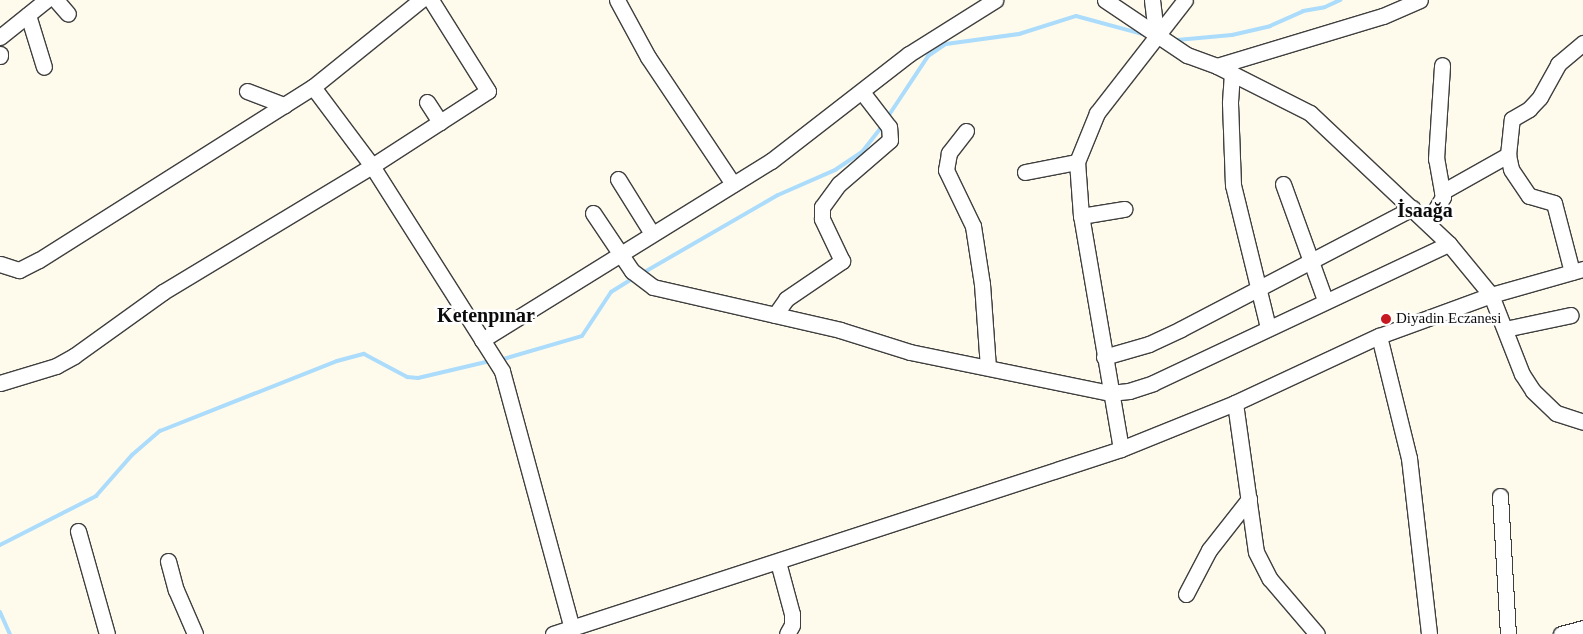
<!DOCTYPE html>
<html>
<head>
<meta charset="utf-8">
<style>
  body { margin:0 }
  #map { position:relative; width:1583px; height:634px; overflow:hidden; background:#fffbec; font-family:Georgia,serif }
  div>[style] { position:absolute }
  [style*='--x'] { left:calc(var(--x)*1px); top:calc(var(--y)*1px); width:calc(var(--w)*1px); rotate:calc(var(--a)*1deg) }
  .stream>* { height:4px; margin:-2px; padding:0 2px; transform-origin:2px; border-radius:2px; background:#acdcfb }
  .roads { filter:drop-shadow(1px 0 #3f3f3f) drop-shadow(-1px 0 #3f3f3f) drop-shadow(0 1px #3f3f3f) drop-shadow(0 -1px #3f3f3f) }
  .minor>* { height:15px; margin:-7.5px; padding:0 7.5px; transform-origin:7.5px; border-radius:7.5px; background:#fff }
  .dots>* { width:14px; height:14px; translate:-50% -50%; box-sizing:border-box; border:2px solid #fff; border-radius:50% }
  span { translate:-50% -50%; white-space:nowrap; text-align:center; line-height:1.15; -webkit-text-stroke:5px #fff; paint-order:stroke }
  .poi-label { font-size:15px; color:#0c0c0c }
  .left { translate:0 -50%; text-align:left }
  .district-label { font-size:20px; color:#0c0c0c; font-weight:700 }
</style>
</head>
<body>
<div id="map">
  <div class="stream">
    <i style="--x:1177;--y:40;--w:55;--a:-5.2"></i>
    <i style="--x:1232;--y:35;--w:39;--a:-13"></i>
    <i style="--x:1270;--y:26;--w:36;--a:-24"></i>
    <i style="--x:1303;--y:11;--w:22;--a:-10"></i>
    <i style="--x:1325;--y:7;--w:17;--a:-25"></i>
    <i style="--x:887;--y:118;--w:74;--a:-56.5"></i>
    <i style="--x:928;--y:56;--w:22;--a:-34"></i>
    <i style="--x:946;--y:44;--w:74;--a:-7.8"></i>
    <i style="--x:1019;--y:34;--w:60;--a:-17.5"></i>
    <i style="--x:1076;--y:16;--w:73;--a:15.2"></i>
    <i style="--x:641;--y:274;--w:158;--a:-30"></i>
    <i style="--x:778;--y:195;--w:62;--a:-23.7"></i>
    <i style="--x:835;--y:170;--w:32;--a:-34"></i>
    <i style="--x:862;--y:152;--w:33;--a:-52"></i>
    <i style="--x:500;--y:360;--w:85;--a:-16.3"></i>
    <i style="--x:582;--y:336;--w:53;--a:-56.6"></i>
    <i style="--x:611;--y:292;--w:26;--a:-32"></i>
    <i style="--x:0;--y:545;--w:108;--a:-27"></i>
    <i style="--x:96;--y:496;--w:55;--a:-48.7"></i>
    <i style="--x:132;--y:455;--w:37;--a:-41"></i>
    <i style="--x:160;--y:431;--w:190;--a:-21.6"></i>
    <i style="--x:337;--y:361;--w:28;--a:-15"></i>
    <i style="--x:364;--y:354;--w:49;--a:28.1"></i>
    <i style="--x:407;--y:377;--w:11;--a:5"></i>
    <i style="--x:418;--y:378;--w:74;--a:-13.3"></i>
    <i style="--x:0;--y:612;--w:24;--a:66"></i>
  </div>
  <div class="roads">
    <div class="minor">
      <i style="--x:56;--y:0;--w:18;--a:49"></i>
      <i style="--x:617;--y:0;--w:65;--a:61.5"></i>
      <i style="--x:648;--y:57;--w:153;--a:56.2"></i>
      <i style="--x:1105;--y:0;--w:99;--a:33.9"></i>
      <i style="--x:1187;--y:55;--w:32;--a:20"></i>
      <i style="--x:1217;--y:66;--w:104;--a:26.8"></i>
      <i style="--x:1310;--y:113;--w:191;--a:43.3"></i>
      <i style="--x:1449;--y:244;--w:66;--a:50.5"></i>
      <i style="--x:1491;--y:295;--w:85;--a:68.6"></i>
      <i style="--x:1522;--y:374;--w:20;--a:57"></i>
      <i style="--x:1533;--y:391;--w:32;--a:44"></i>
      <i style="--x:1556;--y:413;--w:28;--a:18"></i>
      <i style="--x:1152;--y:0;--w:33;--a:83"></i>
      <i style="--x:28;--y:15;--w:54;--a:72.9"></i>
      <i style="--x:0;--y:37;--w:59;--a:-38.8"></i>
      <i style="--x:0;--y:54;--w:2;--a:90"></i>
      <i style="--x:1217;--y:66;--w:173;--a:-16.8"></i>
      <i style="--x:1383;--y:16;--w:40;--a:-23.4"></i>
      <i style="--x:1232;--y:73;--w:30;--a:94"></i>
      <i style="--x:1230;--y:103;--w:82;--a:87.9"></i>
      <i style="--x:1233;--y:185;--w:146;--a:76.2"></i>
      <i style="--x:313;--y:87;--w:99;--a:53.2"></i>
      <i style="--x:372;--y:166;--w:243;--a:57.6"></i>
      <i style="--x:502;--y:371;--w:266;--a:74.8"></i>
      <i style="--x:247;--y:91;--w:40;--a:21"></i>
      <i style="--x:427;--y:102;--w:24;--a:57"></i>
      <i style="--x:966;--y:131;--w:28;--a:128"></i>
      <i style="--x:949;--y:153;--w:17;--a:100"></i>
      <i style="--x:946;--y:170;--w:62;--a:64.3"></i>
      <i style="--x:973;--y:226;--w:59;--a:81.2"></i>
      <i style="--x:982;--y:284;--w:83;--a:85.9"></i>
      <i style="--x:1025;--y:172;--w:53;--a:-10.9"></i>
      <i style="--x:618;--y:179;--w:62;--a:58.1"></i>
      <i style="--x:1283;--y:184;--w:123;--a:70.1"></i>
      <i style="--x:1442;--y:192;--w:76;--a:-29.3"></i>
      <i style="--x:593;--y:213;--w:70;--a:56.1"></i>
      <i style="--x:632;--y:271;--w:26;--a:37"></i>
      <i style="--x:653;--y:287;--w:192;--a:12.9"></i>
      <i style="--x:840;--y:330;--w:73;--a:17.4"></i>
      <i style="--x:910;--y:352;--w:204;--a:11.6"></i>
      <i style="--x:1110;--y:393;--w:19;--a:-6"></i>
      <i style="--x:1129;--y:391;--w:25;--a:-18"></i>
      <i style="--x:1153;--y:383;--w:327;--a:-25.2"></i>
      <i style="--x:1081;--y:216;--w:44;--a:-9.2"></i>
      <i style="--x:1428;--y:222;--w:29;--a:-59"></i>
      <i style="--x:1443;--y:197;--w:39;--a:-100"></i>
      <i style="--x:1436;--y:159;--w:94;--a:-86.3"></i>
      <i style="--x:0;--y:264;--w:20;--a:18"></i>
      <i style="--x:19;--y:270;--w:22;--a:-27"></i>
      <i style="--x:39;--y:260;--w:324;--a:-32.3"></i>
      <i style="--x:313;--y:87;--w:139;--a:-38.9"></i>
      <i style="--x:1572;--y:272;--w:71;--a:-104.6"></i>
      <i style="--x:1554;--y:203;--w:26;--a:-164"></i>
      <i style="--x:1529;--y:196;--w:32;--a:-124"></i>
      <i style="--x:1511;--y:169;--w:14;--a:-102"></i>
      <i style="--x:1508;--y:155;--w:36;--a:-84"></i>
      <i style="--x:1512;--y:119;--w:20;--a:-30"></i>
      <i style="--x:1529;--y:109;--w:16;--a:-47"></i>
      <i style="--x:1540;--y:97;--w:38;--a:-61"></i>
      <i style="--x:1558;--y:64;--w:33;--a:-40"></i>
      <i style="--x:775;--y:315;--w:19;--a:-55"></i>
      <i style="--x:786;--y:299;--w:68;--a:-34.2"></i>
      <i style="--x:842;--y:261;--w:47;--a:-115.5"></i>
      <i style="--x:822;--y:219;--w:12;--a:-90"></i>
      <i style="--x:822;--y:207;--w:29;--a:-54"></i>
      <i style="--x:839;--y:184;--w:67;--a:-40.8"></i>
      <i style="--x:890;--y:140;--w:13;--a:-94"></i>
      <i style="--x:889;--y:127;--w:44;--a:-127.6"></i>
      <i style="--x:1505;--y:329;--w:67;--a:-12"></i>
      <i style="--x:1379;--y:336;--w:126;--a:76.2"></i>
      <i style="--x:1409;--y:458;--w:177;--a:83.5"></i>
      <i style="--x:482;--y:340;--w:340;--a:-31.8"></i>
      <i style="--x:771;--y:161;--w:175;--a:-37.8"></i>
      <i style="--x:909;--y:54;--w:102;--a:-32.1"></i>
      <i style="--x:1104;--y:357;--w:47;--a:-16.1"></i>
      <i style="--x:1149;--y:344;--w:35;--a:-25"></i>
      <i style="--x:1181;--y:329;--w:261;--a:-27.6"></i>
      <i style="--x:0;--y:383;--w:59;--a:-16.9"></i>
      <i style="--x:56;--y:366;--w:21;--a:-29"></i>
      <i style="--x:74;--y:356;--w:110;--a:-35.7"></i>
      <i style="--x:163;--y:292;--w:244;--a:-31.1"></i>
      <i style="--x:372;--y:166;--w:138;--a:-32.9"></i>
      <i style="--x:488;--y:91;--w:107;--a:-122.1"></i>
      <i style="--x:1235;--y:403;--w:150;--a:82"></i>
      <i style="--x:1256;--y:552;--w:30;--a:63"></i>
      <i style="--x:1270;--y:579;--w:72;--a:49.5"></i>
      <i style="--x:1121;--y:449;--w:236;--a:-99.7"></i>
      <i style="--x:1081;--y:216;--w:54;--a:-94.2"></i>
      <i style="--x:1077;--y:162;--w:53;--a:-67.8"></i>
      <i style="--x:1097;--y:113;--w:143;--a:-52.1"></i>
      <i style="--x:1500;--y:496;--w:138;--a:86.7"></i>
      <i style="--x:78;--y:531;--w:107;--a:74.3"></i>
      <i style="--x:168;--y:561;--w:30;--a:75"></i>
      <i style="--x:176;--y:590;--w:48;--a:66.6"></i>
      <i style="--x:778;--y:562;--w:54;--a:74.9"></i>
      <i style="--x:792;--y:614;--w:11;--a:90"></i>
      <i style="--x:792;--y:625;--w:10;--a:119"></i>
      <i style="--x:1186;--y:594;--w:50;--a:-62.4"></i>
      <i style="--x:1209;--y:550;--w:65;--a:-51.9"></i>
      <i style="--x:553;--y:634;--w:597;--a:-18.04"></i>
      <i style="--x:1121;--y:449;--w:123;--a:-22"></i>
      <i style="--x:1235;--y:403;--w:159;--a:-25"></i>
      <i style="--x:1379;--y:336;--w:119;--a:-20.1"></i>
      <i style="--x:1491;--y:295;--w:96;--a:-15.8"></i>
      <i style="--x:1561;--y:634;--w:23;--a:-15"></i>
    </div>
  </div>
  <div class="dots">
    <i style="left:1386px;top:319px;background:#c71a20"></i>
  </div>
  <div class="poi-label">
    <span class="left" style="left:1396px;top:319px">Diyadin Eczanesi</span>
  </div>
  <div class="district-label">
    <span style="left:1425px;top:210px">İsaağa</span>
    <span style="left:486px;top:315px">Ketenpınar</span>
  </div>
</div>
</body>
</html>
